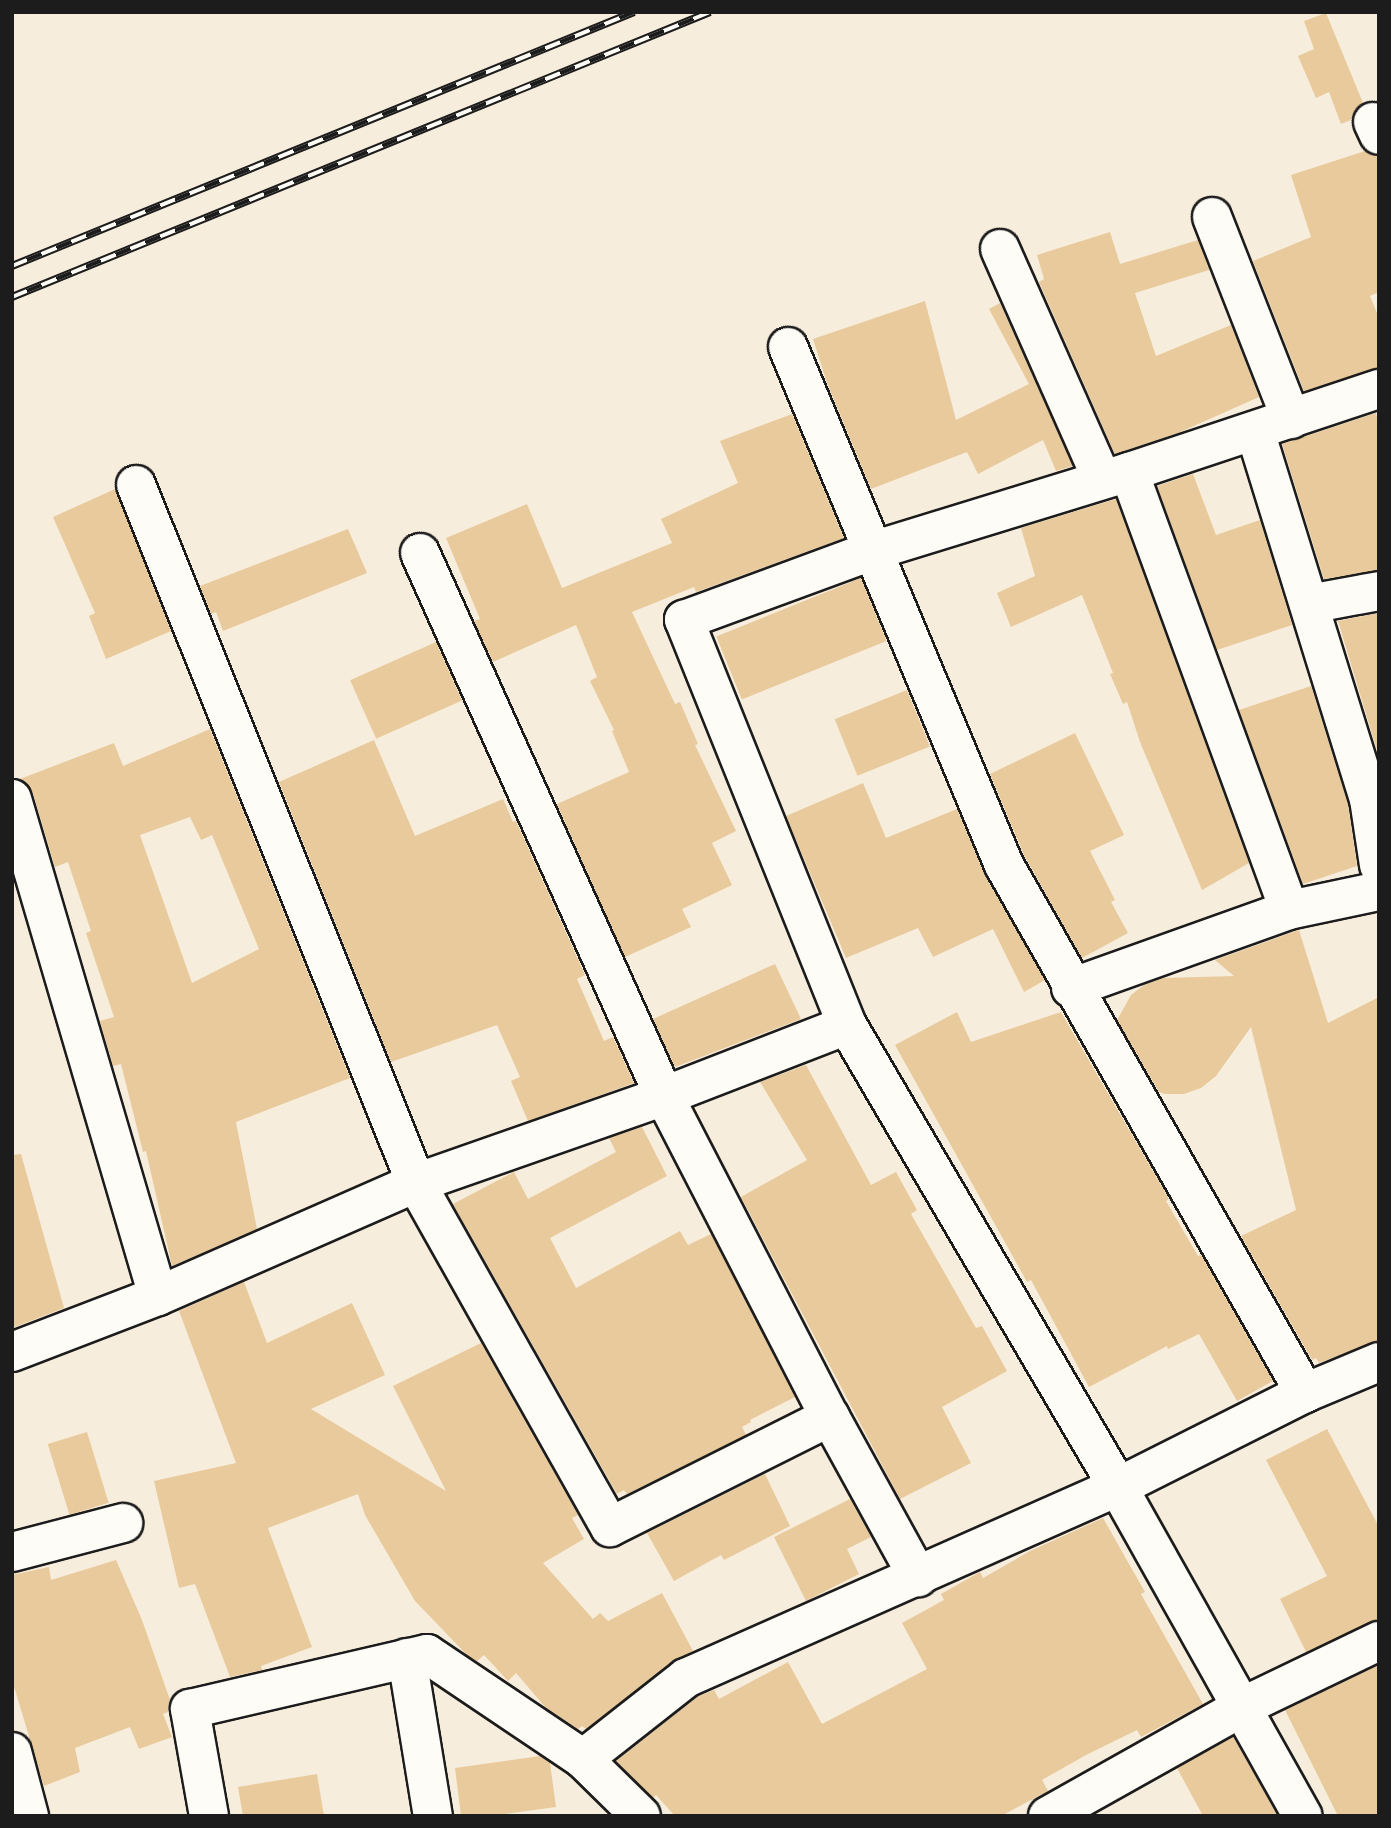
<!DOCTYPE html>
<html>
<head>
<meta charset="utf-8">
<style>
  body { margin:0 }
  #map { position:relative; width:1391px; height:1828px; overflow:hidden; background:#f7eddc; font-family:"Gochi Hand",sans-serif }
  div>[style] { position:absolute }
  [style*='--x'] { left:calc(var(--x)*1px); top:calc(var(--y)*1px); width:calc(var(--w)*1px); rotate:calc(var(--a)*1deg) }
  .building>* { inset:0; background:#e9ca9c; transform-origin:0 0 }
  .roads { filter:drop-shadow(2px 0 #1c1c1c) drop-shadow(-2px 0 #1c1c1c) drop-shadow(0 2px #1c1c1c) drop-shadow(0 -2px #1c1c1c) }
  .minor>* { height:38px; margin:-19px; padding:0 19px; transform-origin:19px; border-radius:19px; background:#fdfcf7 }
  .rail>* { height:8px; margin-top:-4px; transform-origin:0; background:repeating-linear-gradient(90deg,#fdfcf7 0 16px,#1c1c1c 0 32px); box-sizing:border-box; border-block:2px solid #1c1c1c }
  span { translate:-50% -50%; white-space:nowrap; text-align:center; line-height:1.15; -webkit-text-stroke:5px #fdfcf7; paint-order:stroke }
  .frame { position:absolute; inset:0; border:14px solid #1c1c1c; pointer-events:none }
</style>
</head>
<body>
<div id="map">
  <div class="building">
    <i style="clip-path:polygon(1326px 13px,1363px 103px,1355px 110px,1351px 120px,1341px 124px,1329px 92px,1316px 98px,1298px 56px,1314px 49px,1304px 21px)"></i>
    <i style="clip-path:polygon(1365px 151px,1379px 157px,1379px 292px,1370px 296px,1379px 318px,1379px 367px,1304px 391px,1253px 261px,1311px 237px,1291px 175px)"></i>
    <i style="clip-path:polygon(1110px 232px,1120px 264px,1198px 240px,1209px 270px,1135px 293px,1156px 356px,1231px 325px,1259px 397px,1178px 433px,1115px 454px,1039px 282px,1044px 279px,1037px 255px)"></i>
    <i style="clip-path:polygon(925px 301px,956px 420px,1029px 384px,989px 309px,1000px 303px,1073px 466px,1056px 471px,1043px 440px,978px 474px,967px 452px,871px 489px,827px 383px,813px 339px)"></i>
    <i style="clip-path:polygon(1376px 413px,1379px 427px,1379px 570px,1324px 579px,1282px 444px)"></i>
    <i style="clip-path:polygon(792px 414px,844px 538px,696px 592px,694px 587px,632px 612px,675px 704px,680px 702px,698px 744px,695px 745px,736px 831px,712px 843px,732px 885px,682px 909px,691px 927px,625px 957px,557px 804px,629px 772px,612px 731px,614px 730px,590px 681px,597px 677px,576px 625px,493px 662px,474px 621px,480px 619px,446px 538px,527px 504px,562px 588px,672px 543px,661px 519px,738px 483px,720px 441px)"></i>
    <i style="clip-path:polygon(1193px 474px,1216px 535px,1260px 520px,1292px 625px,1217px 650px,1157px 486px)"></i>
    <i style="clip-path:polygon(115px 489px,171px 631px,106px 659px,89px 616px,95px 613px,53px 517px)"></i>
    <i style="clip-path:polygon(1116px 499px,1249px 863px,1202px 890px,1140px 742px,1127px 702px,1123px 704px,1110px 674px,1113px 673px,1082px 595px,1011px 627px,997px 593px,1035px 576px,1021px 528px)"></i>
    <i style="clip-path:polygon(348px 529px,367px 573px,223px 631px,216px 612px,211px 614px,200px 586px)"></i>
    <i style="left:861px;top:578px;width:68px;height:156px;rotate:68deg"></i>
    <i style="clip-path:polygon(1379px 613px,1379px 757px,1338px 621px)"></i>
    <i style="left:436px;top:642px;width:64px;height:94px;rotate:66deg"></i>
    <i style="clip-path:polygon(1311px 686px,1348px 804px,1357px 866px,1303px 884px,1239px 710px)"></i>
    <i style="left:907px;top:690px;width:61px;height:78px;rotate:68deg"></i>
    <i style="clip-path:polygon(evenodd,210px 729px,350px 1078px,236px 1122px,257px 1229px,172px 1266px,146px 1151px,143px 1152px,121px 1064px,113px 1066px,100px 1021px,114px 1017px,86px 933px,91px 931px,68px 862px,55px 867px,33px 793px,20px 779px,114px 743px,123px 766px,210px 729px,190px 817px,201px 840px,212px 835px,259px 949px,192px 983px,140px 835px,190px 817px)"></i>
    <i style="clip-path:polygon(1075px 733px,1124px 835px,1090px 851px,1115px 900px,1111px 902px,1128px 933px,1082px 958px,1024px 855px,990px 774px)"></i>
    <i style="clip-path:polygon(374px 740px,415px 836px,503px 799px,513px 822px,516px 821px,585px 975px,577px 979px,604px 1041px,613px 1037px,634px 1083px,528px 1121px,511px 1081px,520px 1077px,497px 1025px,391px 1062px,279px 782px)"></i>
    <i style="clip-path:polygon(863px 783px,886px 838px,957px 809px,985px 876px,1045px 980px,1024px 992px,993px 929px,933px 957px,918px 928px,846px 958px,786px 816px)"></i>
    <i style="clip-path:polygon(1299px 930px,1328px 1023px,1379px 997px,1379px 1340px,1319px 1363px,1316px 1358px,1312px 1360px,1241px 1236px,1296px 1210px,1251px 1027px,1216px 1076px,1201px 1088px,1184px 1094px,1165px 1094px,1159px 1092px,1117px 1020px,1131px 995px,1144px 985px,1164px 978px,1234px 976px,1215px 960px)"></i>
    <i style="clip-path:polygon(775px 964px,801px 1019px,675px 1067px,653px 1019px)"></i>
    <i style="clip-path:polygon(957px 1012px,971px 1042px,1061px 1012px,1169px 1199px,1166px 1201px,1198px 1256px,1201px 1255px,1273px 1381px,1237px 1401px,1199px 1334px,1168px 1349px,1167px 1346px,1089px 1387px,1031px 1280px,1027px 1282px,895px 1045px)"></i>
    <i style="clip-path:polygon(806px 1065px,871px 1185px,896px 1172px,917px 1210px,911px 1214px,976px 1328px,982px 1326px,1007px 1371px,942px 1407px,971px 1463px,900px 1499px,741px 1197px,807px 1160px,760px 1082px)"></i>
    <i style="clip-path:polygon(642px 1127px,667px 1176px,550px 1238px,576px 1288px,680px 1231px,688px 1245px,711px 1234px,795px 1397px,750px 1420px,751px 1422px,742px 1427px,746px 1435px,627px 1494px,624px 1490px,617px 1494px,453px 1204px,514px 1172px,528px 1199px,616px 1152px,609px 1138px)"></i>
    <i style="clip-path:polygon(21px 1154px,64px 1308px,12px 1328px,12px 1155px)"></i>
    <i style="clip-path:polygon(244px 1282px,267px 1343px,352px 1303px,385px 1375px,311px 1409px,446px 1491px,393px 1386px,481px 1343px,578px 1515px,572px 1518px,584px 1539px,543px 1563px,593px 1619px,600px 1613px,608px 1621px,662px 1593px,693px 1651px,672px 1661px,586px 1729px,582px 1726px,578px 1729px,546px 1708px,516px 1673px,508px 1681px,484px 1655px,477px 1661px,468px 1656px,415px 1601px,365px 1515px,358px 1494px,268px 1528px,312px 1647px,261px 1666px,262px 1670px,230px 1677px,195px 1584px,179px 1588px,154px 1481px,236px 1463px,179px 1311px)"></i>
    <i style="clip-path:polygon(1327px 1429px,1379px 1527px,1379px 1619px,1306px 1652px,1280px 1599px,1327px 1576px,1266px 1460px)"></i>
    <i style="left:87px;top:1432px;width:74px;height:41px;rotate:73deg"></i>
    <i style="clip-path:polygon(765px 1474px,790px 1526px,724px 1560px,721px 1555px,674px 1581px,647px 1533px)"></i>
    <i style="clip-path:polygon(850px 1499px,871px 1537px,847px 1549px,859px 1574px,806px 1601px,774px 1537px)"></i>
    <i style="clip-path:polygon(1103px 1518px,1145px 1592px,1141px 1594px,1203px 1704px,1141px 1737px,1137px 1730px,1086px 1755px,1042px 1780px,1048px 1791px,1001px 1816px,675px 1816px,656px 1795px,653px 1798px,616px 1761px,697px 1697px,714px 1690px,719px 1699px,788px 1662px,822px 1724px,927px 1669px,902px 1623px,944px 1600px,941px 1594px,980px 1572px,983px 1578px,1030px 1551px)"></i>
    <i style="clip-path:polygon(116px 1560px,142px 1620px,170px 1700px,168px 1712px,163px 1714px,172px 1737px,139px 1749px,130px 1727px,75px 1748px,80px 1772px,44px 1786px,12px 1680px,12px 1575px,49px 1567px,51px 1580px)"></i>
    <i style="clip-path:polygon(1379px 1665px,1379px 1816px,1338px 1816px,1285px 1710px)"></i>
    <i style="clip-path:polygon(1233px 1737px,1278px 1816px,1203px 1816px,1177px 1768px)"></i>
    <i style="clip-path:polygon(540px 1756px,550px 1763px,556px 1807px,490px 1816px,461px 1816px,455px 1768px)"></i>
    <i style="clip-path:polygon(317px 1774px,324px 1816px,243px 1816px,238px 1787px)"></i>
  </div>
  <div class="roads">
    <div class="minor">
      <i style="--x:1373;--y:122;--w:14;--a:65"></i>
      <i style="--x:1212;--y:217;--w:217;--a:68.6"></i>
      <i style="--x:1000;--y:249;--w:252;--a:66.1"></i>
      <i style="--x:788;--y:347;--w:561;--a:67.36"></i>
      <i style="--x:1004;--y:865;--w:608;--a:60.31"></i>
      <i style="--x:1255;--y:431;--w:385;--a:72.8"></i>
      <i style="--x:1369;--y:799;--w:67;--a:81.4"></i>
      <i style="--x:1129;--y:472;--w:466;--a:69.9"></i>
      <i style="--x:136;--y:485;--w:752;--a:68.14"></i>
      <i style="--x:416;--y:1183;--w:395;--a:60.6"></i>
      <i style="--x:610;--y:1527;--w:246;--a:-26.6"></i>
      <i style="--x:420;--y:553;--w:595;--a:65.8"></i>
      <i style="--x:664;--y:1096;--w:361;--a:62.7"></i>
      <i style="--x:830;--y:1417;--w:183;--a:61.2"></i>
      <i style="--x:1309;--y:604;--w:71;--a:-10.5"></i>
      <i style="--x:12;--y:799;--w:518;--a:73.63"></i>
      <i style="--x:1071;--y:988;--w:232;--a:-19.7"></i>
      <i style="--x:1289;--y:910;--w:92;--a:-11.9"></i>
      <i style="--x:847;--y:1025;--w:437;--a:-111.9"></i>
      <i style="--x:684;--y:620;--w:200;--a:-20.2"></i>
      <i style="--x:872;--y:551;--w:269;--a:-17.1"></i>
      <i style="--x:1129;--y:472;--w:263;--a:-18.4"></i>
      <i style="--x:12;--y:1352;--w:156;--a:-21"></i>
      <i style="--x:158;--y:1296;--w:282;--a:-23.7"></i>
      <i style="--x:416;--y:1183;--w:263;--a:-19.3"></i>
      <i style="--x:664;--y:1096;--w:196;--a:-21.2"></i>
      <i style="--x:847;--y:1025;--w:536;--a:59.6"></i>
      <i style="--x:1118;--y:1487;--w:377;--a:60.7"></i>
      <i style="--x:12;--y:1552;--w:115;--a:-14.6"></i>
      <i style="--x:407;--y:1658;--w:160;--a:80.7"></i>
      <i style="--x:12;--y:1752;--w:66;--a:75.1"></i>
      <i style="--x:583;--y:1759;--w:131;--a:-38.2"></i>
      <i style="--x:686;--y:1678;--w:472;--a:-23.9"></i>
      <i style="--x:1118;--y:1487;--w:209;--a:-26.7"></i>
      <i style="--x:1305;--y:1393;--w:80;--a:-22.7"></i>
      <i style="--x:209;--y:1816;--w:109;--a:-100.1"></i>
      <i style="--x:190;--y:1709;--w:243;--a:-13.1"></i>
      <i style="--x:427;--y:1654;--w:188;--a:33.9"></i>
      <i style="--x:583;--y:1759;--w:81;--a:44.5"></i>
      <i style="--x:1048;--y:1816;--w:225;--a:-29.3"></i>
      <i style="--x:1244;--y:1706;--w:150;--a:-25.7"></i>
    </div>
  </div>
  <div class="rail">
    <i style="--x:12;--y:266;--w:672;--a:-22.21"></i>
    <i style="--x:12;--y:297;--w:754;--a:-22.21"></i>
  </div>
  <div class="frame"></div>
</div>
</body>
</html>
